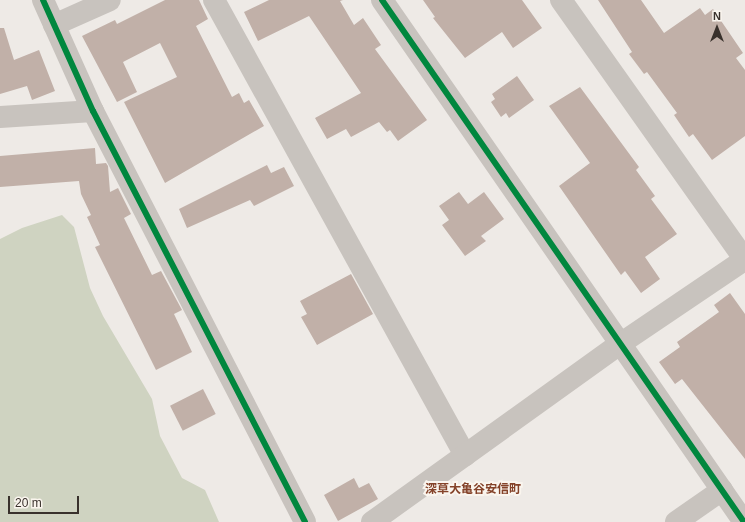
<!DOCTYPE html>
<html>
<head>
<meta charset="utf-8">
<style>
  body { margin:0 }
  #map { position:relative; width:745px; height:522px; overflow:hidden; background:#eeeae6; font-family:Helvetica,"Noto Sans JP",sans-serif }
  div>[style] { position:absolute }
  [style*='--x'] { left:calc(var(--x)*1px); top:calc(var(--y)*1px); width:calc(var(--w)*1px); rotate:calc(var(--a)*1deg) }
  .green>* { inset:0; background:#cfd3c1 }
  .building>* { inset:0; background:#c1b0a8; transform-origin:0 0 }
  .street>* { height:22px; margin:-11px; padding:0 11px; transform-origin:11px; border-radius:11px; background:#c8c3be }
  .cycleway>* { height:6px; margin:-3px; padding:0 3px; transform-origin:3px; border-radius:3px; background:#00873e }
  span { translate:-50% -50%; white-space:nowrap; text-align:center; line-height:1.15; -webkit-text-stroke:4px #faf5ee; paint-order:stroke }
  .neighbourhood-label { font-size:12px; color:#844229; font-weight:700 }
  .north { position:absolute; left:697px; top:8px; width:40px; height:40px; -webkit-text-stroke:3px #faf5ee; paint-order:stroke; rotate:0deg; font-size:11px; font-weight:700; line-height:16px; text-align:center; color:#39312c }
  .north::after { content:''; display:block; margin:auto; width:14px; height:18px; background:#39312c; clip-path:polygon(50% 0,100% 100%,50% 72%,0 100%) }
  .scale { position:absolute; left:8px; top:496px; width:71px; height:18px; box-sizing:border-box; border:2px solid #39312c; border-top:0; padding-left:5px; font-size:12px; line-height:14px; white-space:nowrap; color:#39312c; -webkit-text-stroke:3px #faf5ee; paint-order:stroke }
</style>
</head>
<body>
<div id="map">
  <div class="green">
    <i style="clip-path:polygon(62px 215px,74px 227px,90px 288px,103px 316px,152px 399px,160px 436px,182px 478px,205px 490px,219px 522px,0 522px,0 239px,22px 228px)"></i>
  </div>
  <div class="building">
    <i style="clip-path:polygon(165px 0,199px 0,208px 19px,196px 26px,232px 97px,239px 93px,244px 103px,249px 100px,264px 126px,165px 183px,124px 102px,177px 77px,160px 43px,123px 62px,137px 92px,117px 102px,82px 36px,115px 20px,117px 24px)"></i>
    <i style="clip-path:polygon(269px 0,343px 0,340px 1px,354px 25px,363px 18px,381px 45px,375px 49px,427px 120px,398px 141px,390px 130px,387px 132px,379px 122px,351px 137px,346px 129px,327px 139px,315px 118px,361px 93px,309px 16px,258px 41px,244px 12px)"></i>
    <i style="clip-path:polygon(423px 0,522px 0,542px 28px,513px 48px,502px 32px,465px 58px,433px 18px,435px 17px)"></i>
    <i style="clip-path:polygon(598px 0,641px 0,664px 33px,700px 8px,705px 15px,713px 9px,743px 53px,736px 58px,745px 70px,745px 136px,712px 160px,693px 134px,689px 137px,674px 115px,677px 113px,647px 72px,644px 74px,629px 54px,632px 52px)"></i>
    <i style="clip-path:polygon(0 28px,4px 28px,14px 60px,39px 50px,55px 91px,32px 100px,27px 86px,0 94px)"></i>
    <i style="clip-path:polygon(517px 76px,534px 100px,509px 118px,506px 113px,501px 117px,491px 102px,495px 99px,492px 94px)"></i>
    <i style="clip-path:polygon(580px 87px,639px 167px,636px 170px,655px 196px,651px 199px,677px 234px,645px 257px,660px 279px,641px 293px,625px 271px,621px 275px,559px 186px,590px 163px,549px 106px)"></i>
    <i style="clip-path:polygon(95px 148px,96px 164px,106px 163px,108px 166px,110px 192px,118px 188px,131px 214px,124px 218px,152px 275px,161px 271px,182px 310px,174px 314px,192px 352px,156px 370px,95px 247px,100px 245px,87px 217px,91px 215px,81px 194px,79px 181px,0 187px,0 156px)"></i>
    <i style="clip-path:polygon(267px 165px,271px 173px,284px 167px,294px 186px,254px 206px,250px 200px,187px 228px,179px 209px)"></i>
    <i style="clip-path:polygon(459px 192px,468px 204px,484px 192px,504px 219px,481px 236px,486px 241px,465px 256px,442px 225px,449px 220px,439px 206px)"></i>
    <i style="clip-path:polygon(351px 274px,373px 314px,317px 345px,301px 317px,307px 314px,300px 301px)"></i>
    <i style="clip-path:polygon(730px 293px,745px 314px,745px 459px,682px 379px,675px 384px,659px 362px,680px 347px,677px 342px,719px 312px,714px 305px)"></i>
    <i style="left:203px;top:389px;width:28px;height:37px;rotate:63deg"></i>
    <i style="clip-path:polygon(354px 478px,359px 488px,369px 483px,378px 499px,338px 521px,324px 495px)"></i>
  </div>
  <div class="street">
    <i style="--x:43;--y:0;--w:122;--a:65.8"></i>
    <i style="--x:93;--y:111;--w:462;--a:62.7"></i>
    <i style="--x:214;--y:0;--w:520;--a:61.12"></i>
    <i style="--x:382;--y:0;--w:635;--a:55.26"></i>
    <i style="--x:561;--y:0;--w:319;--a:54.7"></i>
    <i style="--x:54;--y:25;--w:61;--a:-24.1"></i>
    <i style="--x:0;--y:117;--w:93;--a:-3.7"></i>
    <i style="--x:372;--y:522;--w:305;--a:-35.7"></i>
    <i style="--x:620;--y:344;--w:150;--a:-34.1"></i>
    <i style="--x:676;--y:522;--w:56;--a:-34.8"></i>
  </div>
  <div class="cycleway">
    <i style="--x:43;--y:0;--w:122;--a:65.8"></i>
    <i style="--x:93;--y:111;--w:462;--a:62.7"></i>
    <i style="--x:382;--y:0;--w:635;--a:55.26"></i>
  </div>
  <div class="neighbourhood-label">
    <span style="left:473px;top:490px">深草大亀谷安信町</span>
  </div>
  <div class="north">N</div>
  <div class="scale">20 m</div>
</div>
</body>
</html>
